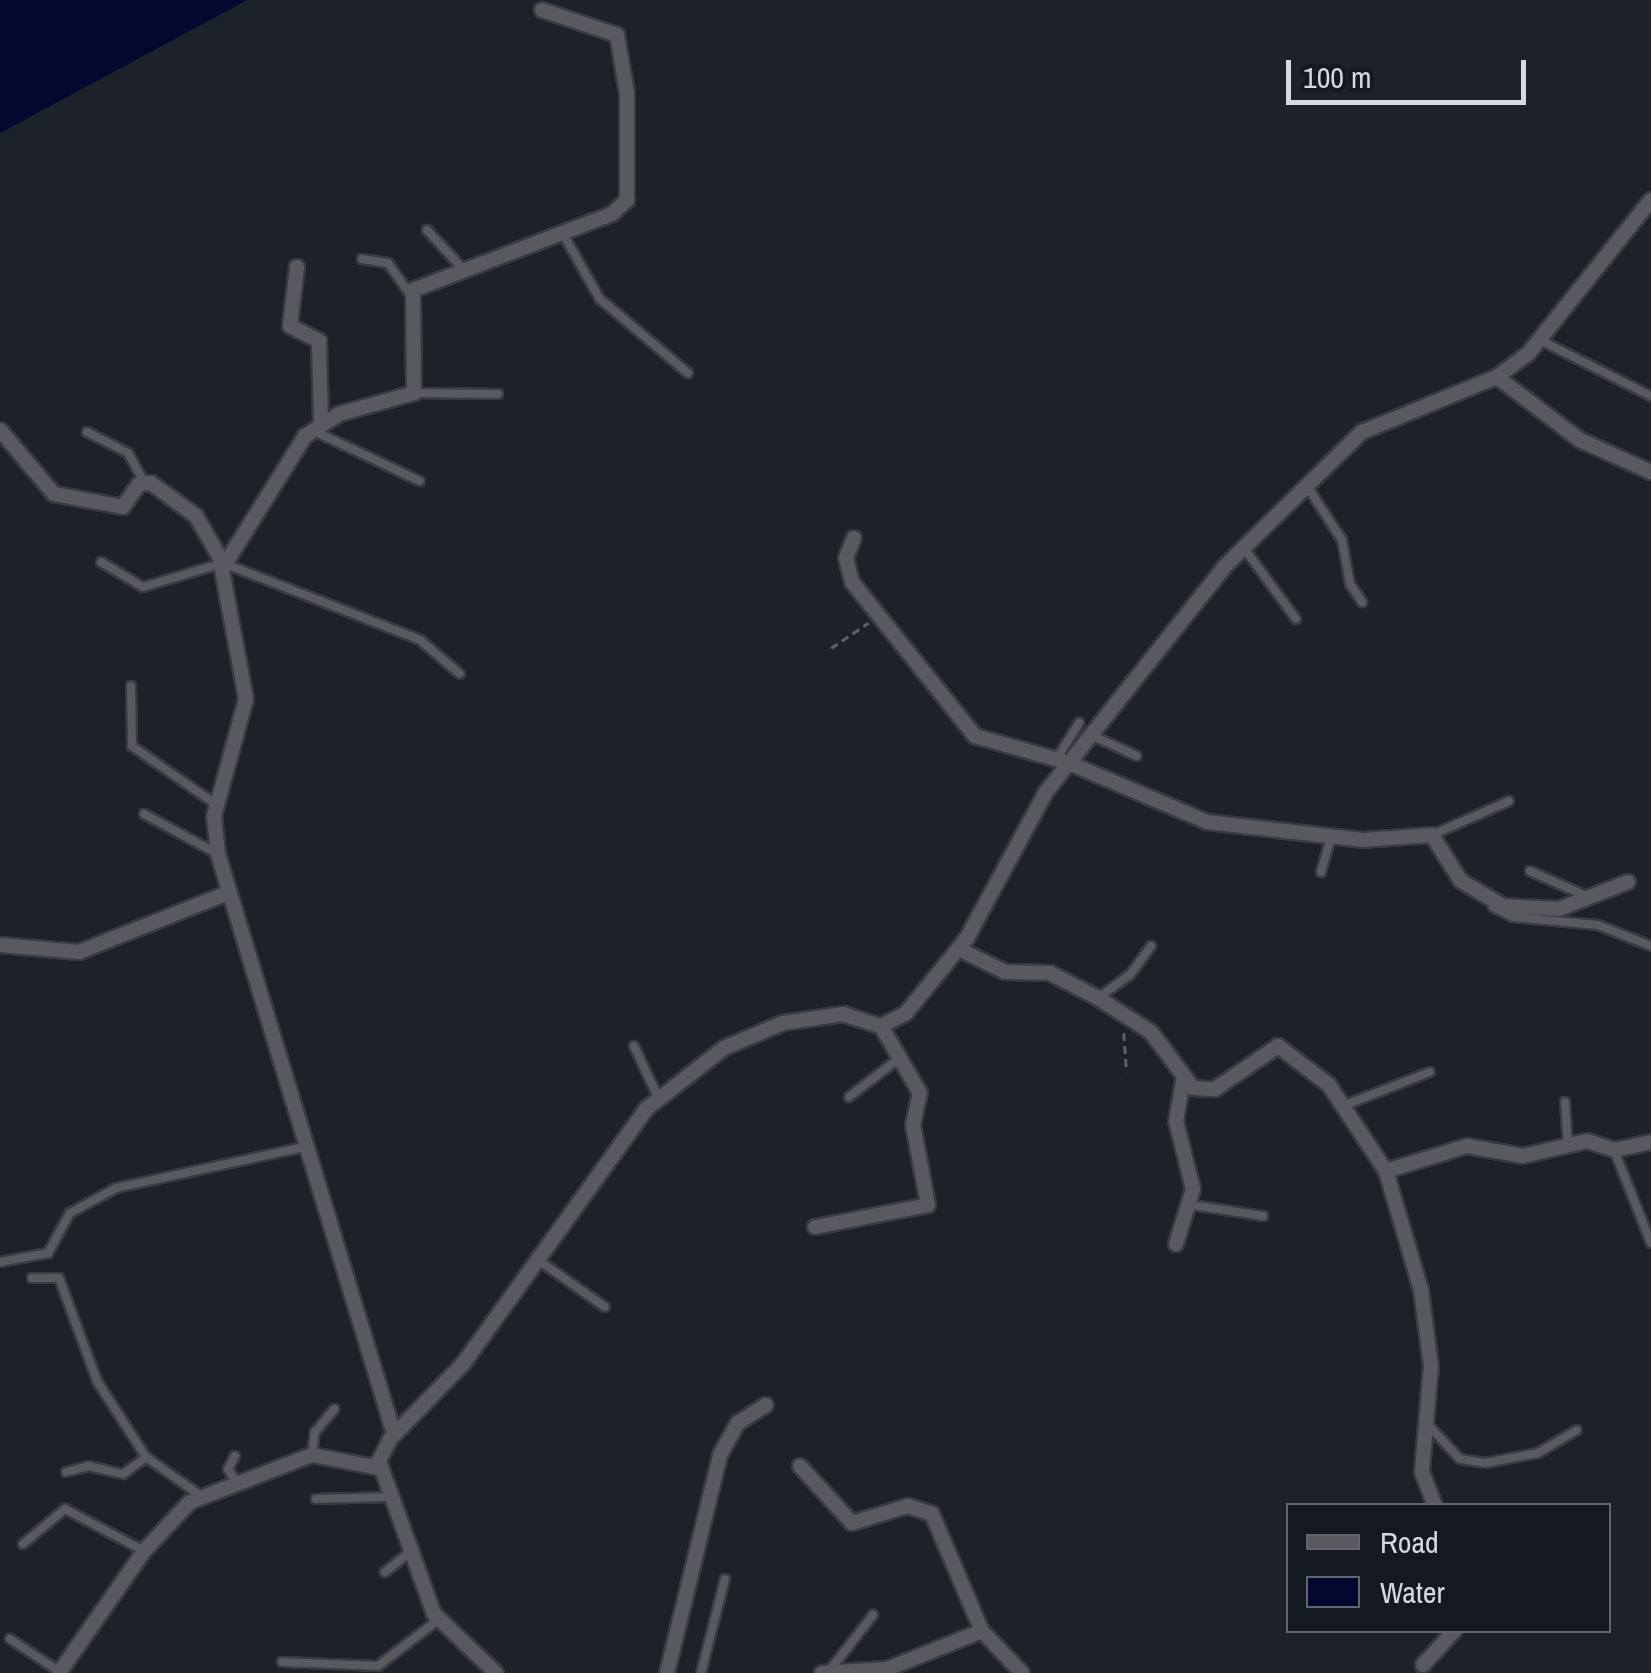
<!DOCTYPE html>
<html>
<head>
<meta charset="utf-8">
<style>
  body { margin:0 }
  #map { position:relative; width:1651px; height:1673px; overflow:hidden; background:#1d212a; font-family:"Archivo Narrow",sans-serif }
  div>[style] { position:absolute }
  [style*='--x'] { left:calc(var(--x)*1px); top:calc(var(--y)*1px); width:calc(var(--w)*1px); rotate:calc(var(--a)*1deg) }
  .water>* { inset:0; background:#03082f }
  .path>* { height:2.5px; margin-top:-1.25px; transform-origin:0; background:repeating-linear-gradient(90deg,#5d6068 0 8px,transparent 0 13px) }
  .roads { filter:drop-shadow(2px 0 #373b43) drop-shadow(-2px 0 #373b43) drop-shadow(0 2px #373b43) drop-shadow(0 -2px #373b43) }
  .lane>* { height:8px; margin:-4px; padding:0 4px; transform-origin:4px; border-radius:4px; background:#585a5f }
  .street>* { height:14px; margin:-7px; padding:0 7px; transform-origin:7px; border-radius:7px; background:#585a5f }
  span { translate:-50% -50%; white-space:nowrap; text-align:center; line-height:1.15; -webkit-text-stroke:10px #141821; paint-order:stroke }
  .legend { position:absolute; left:1286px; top:1503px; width:325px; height:130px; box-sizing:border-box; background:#141821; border:2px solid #62656d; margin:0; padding:12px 18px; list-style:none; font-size:30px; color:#d6d9df }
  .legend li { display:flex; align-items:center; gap:20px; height:50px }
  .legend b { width:50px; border:2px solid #62656d }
  .scale { position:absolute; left:1286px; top:60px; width:240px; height:45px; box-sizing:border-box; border:5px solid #d6d9df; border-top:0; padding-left:12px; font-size:30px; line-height:35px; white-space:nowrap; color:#d6d9df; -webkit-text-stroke:8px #141821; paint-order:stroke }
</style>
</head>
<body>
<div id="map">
  <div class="water">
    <i style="clip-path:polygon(0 0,247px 0,0 133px)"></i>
  </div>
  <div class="path">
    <i style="--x:831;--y:648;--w:45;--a:-34"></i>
    <i style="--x:1124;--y:1033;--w:39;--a:86"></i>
  </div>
  <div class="roads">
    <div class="lane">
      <i style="--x:427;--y:230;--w:52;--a:47.4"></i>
      <i style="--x:563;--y:234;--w:75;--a:60.4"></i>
      <i style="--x:600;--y:299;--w:115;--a:40.1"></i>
      <i style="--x:362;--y:259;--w:26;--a:9"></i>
      <i style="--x:388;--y:263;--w:38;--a:55"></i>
      <i style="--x:1542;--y:341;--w:122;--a:26.8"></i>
      <i style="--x:414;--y:393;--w:84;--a:0.7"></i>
      <i style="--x:312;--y:430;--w:119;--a:25.3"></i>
      <i style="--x:87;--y:432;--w:46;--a:27.1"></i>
      <i style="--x:128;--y:453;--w:33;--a:61"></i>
      <i style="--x:1309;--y:489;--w:61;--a:57.1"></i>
      <i style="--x:1342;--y:540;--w:45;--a:79.7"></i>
      <i style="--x:1350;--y:584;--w:22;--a:56"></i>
      <i style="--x:1244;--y:548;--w:88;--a:53.8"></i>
      <i style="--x:101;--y:562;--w:49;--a:30.8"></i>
      <i style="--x:143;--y:587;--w:84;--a:-16.7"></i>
      <i style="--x:223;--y:563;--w:212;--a:21.3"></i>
      <i style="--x:420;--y:640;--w:52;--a:40.4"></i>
      <i style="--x:131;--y:686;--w:60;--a:89"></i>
      <i style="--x:132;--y:746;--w:103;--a:34.8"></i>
      <i style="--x:1093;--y:736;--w:48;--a:24.4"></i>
      <i style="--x:1056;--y:760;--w:44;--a:-58.1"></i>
      <i style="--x:144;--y:814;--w:84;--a:28.4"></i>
      <i style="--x:1432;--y:835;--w:84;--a:-23.8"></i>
      <i style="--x:1530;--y:871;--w:61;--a:24.1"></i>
      <i style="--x:1321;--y:872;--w:36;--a:-74"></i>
      <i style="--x:1493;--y:907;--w:22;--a:27"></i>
      <i style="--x:1513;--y:917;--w:85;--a:5.4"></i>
      <i style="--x:1598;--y:925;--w:57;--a:21.6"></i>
      <i style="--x:1098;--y:998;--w:39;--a:-36"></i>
      <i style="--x:1130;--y:975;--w:36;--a:-54"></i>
      <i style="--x:634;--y:1046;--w:56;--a:64.8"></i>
      <i style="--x:849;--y:1097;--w:66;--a:-37.6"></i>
      <i style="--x:1565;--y:1102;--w:44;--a:86.1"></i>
      <i style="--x:1345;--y:1105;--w:91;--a:-21.2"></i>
      <i style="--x:1614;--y:1150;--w:100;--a:68.3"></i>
      <i style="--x:1192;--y:1205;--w:72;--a:8.8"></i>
      <i style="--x:537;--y:1259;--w:83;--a:35.2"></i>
      <i style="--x:0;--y:1262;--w:49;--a:-10.6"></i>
      <i style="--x:48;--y:1253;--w:46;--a:-61.2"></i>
      <i style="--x:70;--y:1213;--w:52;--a:-28.5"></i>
      <i style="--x:116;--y:1188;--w:192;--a:-12.3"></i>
      <i style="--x:32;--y:1278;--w:27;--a:0"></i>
      <i style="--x:59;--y:1278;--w:110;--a:69.7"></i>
      <i style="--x:97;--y:1381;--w:90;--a:57.2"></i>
      <i style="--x:1429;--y:1426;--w:45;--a:46.8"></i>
      <i style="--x:1460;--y:1459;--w:25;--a:9"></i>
      <i style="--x:1485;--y:1463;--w:54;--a:-10.7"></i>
      <i style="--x:1538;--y:1453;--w:45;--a:-30.5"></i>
      <i style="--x:312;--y:1455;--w:23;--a:-83"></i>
      <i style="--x:315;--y:1432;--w:30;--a:-50"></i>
      <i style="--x:235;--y:1456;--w:15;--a:118"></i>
      <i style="--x:228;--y:1469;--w:17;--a:57"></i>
      <i style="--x:66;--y:1472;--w:23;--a:-15"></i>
      <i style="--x:88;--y:1466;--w:36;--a:13"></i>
      <i style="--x:123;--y:1474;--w:29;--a:-36"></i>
      <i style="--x:146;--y:1457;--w:67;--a:35.3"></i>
      <i style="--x:316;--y:1499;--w:73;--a:-1.6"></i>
      <i style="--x:23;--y:1544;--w:55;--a:-39.8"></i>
      <i style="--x:65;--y:1509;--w:89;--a:28"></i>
      <i style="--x:385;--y:1572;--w:32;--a:-39"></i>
      <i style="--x:10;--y:1639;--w:60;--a:33.4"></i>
      <i style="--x:282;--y:1662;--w:96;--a:2.4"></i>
      <i style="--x:378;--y:1666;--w:76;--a:-37.5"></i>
      <i style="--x:830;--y:1670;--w:70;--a:-52"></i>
      <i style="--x:701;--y:1673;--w:97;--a:-75.7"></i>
    </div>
    <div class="street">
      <i style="--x:297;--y:267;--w:59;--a:96.8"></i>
      <i style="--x:290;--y:326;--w:33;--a:27"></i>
      <i style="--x:319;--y:341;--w:83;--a:88.6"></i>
      <i style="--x:1497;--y:377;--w:104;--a:37.2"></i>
      <i style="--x:1580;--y:440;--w:78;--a:24.3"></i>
      <i style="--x:0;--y:430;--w:84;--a:49.8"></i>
      <i style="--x:54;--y:494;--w:70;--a:10.7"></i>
      <i style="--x:123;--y:507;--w:28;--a:-55"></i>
      <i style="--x:139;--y:484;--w:12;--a:-5"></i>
      <i style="--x:151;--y:483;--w:56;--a:36.3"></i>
      <i style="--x:196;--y:516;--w:54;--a:60.1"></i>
      <i style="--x:854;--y:538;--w:22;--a:112"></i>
      <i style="--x:846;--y:558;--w:25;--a:76"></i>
      <i style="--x:852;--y:582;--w:197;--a:51.4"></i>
      <i style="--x:975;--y:736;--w:98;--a:16"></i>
      <i style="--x:1069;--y:763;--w:150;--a:23.1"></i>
      <i style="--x:1207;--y:822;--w:157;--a:6.6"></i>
      <i style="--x:1363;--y:840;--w:69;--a:-4.1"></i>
      <i style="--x:1432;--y:835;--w:54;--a:57.8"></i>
      <i style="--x:1461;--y:881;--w:49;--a:30.8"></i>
      <i style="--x:1503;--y:906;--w:56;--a:3.1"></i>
      <i style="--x:1559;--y:909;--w:74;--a:-21.4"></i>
      <i style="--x:0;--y:945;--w:79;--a:5.1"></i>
      <i style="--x:79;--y:952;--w:160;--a:-21.6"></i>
      <i style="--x:959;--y:949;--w:51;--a:26.6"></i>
      <i style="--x:1005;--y:972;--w:45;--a:1.3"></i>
      <i style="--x:1050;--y:973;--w:54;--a:27.5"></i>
      <i style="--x:1098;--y:998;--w:63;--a:32.7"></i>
      <i style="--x:1151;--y:1032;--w:70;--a:53.1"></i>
      <i style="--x:1193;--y:1088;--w:22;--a:3"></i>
      <i style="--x:1215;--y:1089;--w:76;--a:-34.3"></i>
      <i style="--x:1278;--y:1046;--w:64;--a:37.4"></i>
      <i style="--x:1329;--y:1085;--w:103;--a:56.5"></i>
      <i style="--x:1386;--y:1171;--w:124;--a:73.6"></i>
      <i style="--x:1421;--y:1290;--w:77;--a:82.5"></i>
      <i style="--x:1431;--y:1366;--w:106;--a:94.9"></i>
      <i style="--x:1422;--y:1472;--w:36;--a:69"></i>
      <i style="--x:1386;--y:1171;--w:85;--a:-17.2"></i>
      <i style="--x:1467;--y:1146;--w:57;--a:10.1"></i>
      <i style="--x:1523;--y:1156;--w:66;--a:-13.2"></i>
      <i style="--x:1587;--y:1141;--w:28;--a:18"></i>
      <i style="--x:1614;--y:1150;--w:38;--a:-12"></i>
      <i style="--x:815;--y:1227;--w:115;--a:-11"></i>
      <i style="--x:928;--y:1205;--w:81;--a:-100.6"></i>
      <i style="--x:913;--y:1125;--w:33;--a:-78"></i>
      <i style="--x:920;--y:1093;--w:78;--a:-120.2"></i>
      <i style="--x:1176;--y:1244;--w:58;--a:-72.8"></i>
      <i style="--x:1193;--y:1189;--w:70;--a:-104"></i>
      <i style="--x:1176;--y:1121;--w:41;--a:-80.1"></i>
      <i style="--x:394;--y:1434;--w:606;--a:-106.88"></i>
      <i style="--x:218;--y:854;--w:38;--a:-96"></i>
      <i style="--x:214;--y:816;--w:121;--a:-74.7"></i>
      <i style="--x:246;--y:699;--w:132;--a:-100.5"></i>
      <i style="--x:222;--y:569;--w:157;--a:-58"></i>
      <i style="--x:305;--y:436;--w:40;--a:-32.9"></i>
      <i style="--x:339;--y:414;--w:78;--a:-15.6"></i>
      <i style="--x:414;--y:393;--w:103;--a:-90.6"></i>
      <i style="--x:413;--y:290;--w:213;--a:-20.9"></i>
      <i style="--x:612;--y:214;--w:21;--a:-43"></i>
      <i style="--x:627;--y:200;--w:107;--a:-90"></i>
      <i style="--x:627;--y:93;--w:59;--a:-99.8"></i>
      <i style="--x:617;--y:35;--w:79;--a:-161.6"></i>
      <i style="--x:800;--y:1466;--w:77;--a:47.6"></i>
      <i style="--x:852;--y:1523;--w:59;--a:-16.9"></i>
      <i style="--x:908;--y:1506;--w:25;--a:18"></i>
      <i style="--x:932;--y:1514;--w:127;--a:66.9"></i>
      <i style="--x:982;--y:1631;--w:58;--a:46.4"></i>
      <i style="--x:1423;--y:1665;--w:47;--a:-47.6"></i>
      <i style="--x:59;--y:1673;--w:149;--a:-55.1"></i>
      <i style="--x:144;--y:1551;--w:67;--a:-46.8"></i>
      <i style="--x:190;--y:1502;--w:131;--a:-21.1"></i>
      <i style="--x:312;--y:1455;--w:68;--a:11"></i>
      <i style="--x:496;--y:1673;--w:86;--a:-136.4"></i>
      <i style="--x:434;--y:1614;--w:163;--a:-109.8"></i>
      <i style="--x:379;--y:1461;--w:25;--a:-63"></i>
      <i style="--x:390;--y:1439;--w:105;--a:-45.8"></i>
      <i style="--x:463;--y:1364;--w:314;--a:-54.3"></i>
      <i style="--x:646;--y:1109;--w:99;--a:-38"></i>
      <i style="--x:724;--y:1048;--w:64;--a:-23"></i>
      <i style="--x:783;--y:1023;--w:61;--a:-8.5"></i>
      <i style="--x:843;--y:1014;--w:40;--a:18"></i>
      <i style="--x:881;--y:1026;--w:28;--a:-27"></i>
      <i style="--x:906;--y:1013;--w:97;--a:-50.9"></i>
      <i style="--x:967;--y:938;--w:166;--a:-61.6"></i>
      <i style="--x:1046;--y:792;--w:288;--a:-51.6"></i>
      <i style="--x:1225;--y:566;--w:192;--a:-44.4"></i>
      <i style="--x:1362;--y:432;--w:146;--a:-22.2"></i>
      <i style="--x:1497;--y:377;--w:39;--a:-37"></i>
      <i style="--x:1528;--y:354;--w:197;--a:-51.4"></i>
      <i style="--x:667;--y:1673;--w:224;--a:-76.3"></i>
      <i style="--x:720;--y:1455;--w:37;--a:-61"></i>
      <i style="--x:738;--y:1423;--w:33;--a:-33"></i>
      <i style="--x:822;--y:1673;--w:65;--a:-3.5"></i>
      <i style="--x:887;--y:1669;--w:102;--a:-21.8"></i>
    </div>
  </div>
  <ul class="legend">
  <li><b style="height:12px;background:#585a5f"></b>Road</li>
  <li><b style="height:28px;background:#03082f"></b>Water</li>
  </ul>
  <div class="scale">100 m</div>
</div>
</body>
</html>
